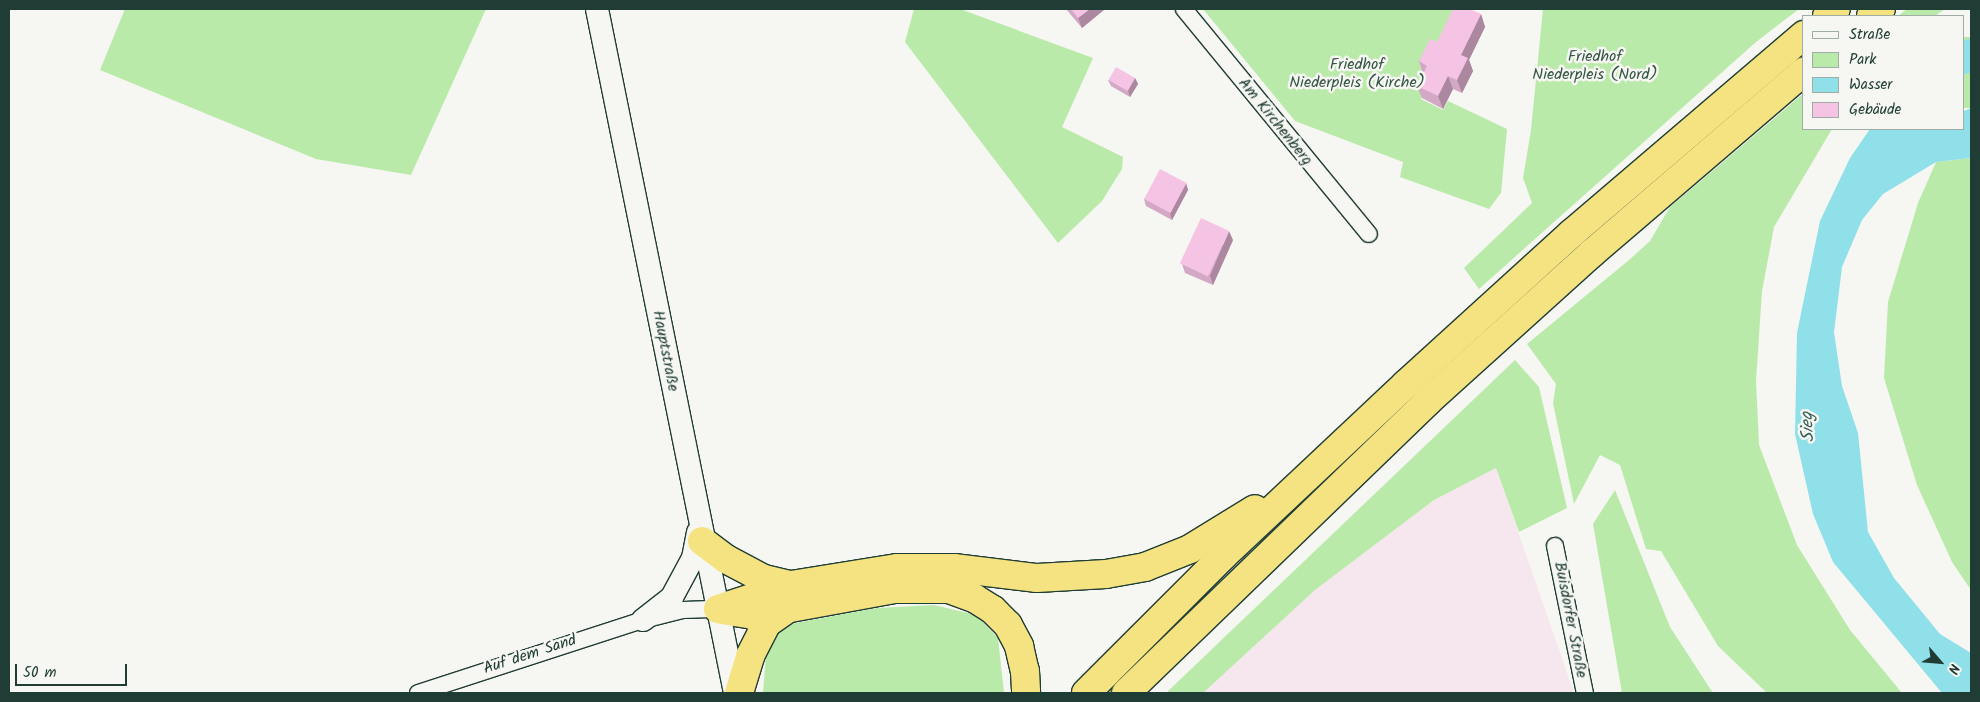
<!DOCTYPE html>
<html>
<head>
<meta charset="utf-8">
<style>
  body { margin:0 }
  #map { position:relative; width:1980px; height:702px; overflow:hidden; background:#f6f6f2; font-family:Kalam,sans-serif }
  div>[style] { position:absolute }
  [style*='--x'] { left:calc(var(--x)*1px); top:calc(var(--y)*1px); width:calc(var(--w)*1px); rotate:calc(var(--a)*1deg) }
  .built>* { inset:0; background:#f6e7ee }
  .green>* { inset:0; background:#baeaaa; transform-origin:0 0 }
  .water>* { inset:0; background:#8fe0e9 }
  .river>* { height:28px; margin:-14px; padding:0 14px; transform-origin:14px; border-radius:14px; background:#8fe0e9 }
  .roads { filter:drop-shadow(1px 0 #1f3d34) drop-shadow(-1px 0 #1f3d34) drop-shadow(0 1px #1f3d34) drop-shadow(0 -1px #1f3d34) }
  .street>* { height:16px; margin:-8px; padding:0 8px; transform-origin:8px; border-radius:8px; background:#f6f6f2 }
  .secondary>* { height:22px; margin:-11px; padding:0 11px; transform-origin:11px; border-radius:11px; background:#f6f6f2 }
  .highway>* { height:28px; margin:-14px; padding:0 14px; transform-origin:14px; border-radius:14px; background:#f5e382 }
  .wall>* { inset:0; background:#d3a8c4 }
  .shaded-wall>* { inset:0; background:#ac88a0 }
  .building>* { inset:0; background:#f5c3e4; transform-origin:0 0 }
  span { translate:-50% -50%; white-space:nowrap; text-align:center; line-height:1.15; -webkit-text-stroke:5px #f6f6f2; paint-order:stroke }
  .park-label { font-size:16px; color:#365746 }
  .street-label { font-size:16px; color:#1f3d34 }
  .water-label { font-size:18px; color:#355e58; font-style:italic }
  .frame { position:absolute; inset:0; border:10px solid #1f3d34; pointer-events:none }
  .legend { position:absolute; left:1802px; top:15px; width:162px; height:115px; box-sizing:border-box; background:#f6f6f2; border:1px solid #a0aca6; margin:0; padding:6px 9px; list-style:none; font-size:15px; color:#1f3d34 }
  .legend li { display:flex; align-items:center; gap:10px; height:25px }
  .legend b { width:25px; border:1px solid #a0aca6 }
  .north { position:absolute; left:1915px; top:637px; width:50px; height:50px; -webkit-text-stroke:4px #f6f6f2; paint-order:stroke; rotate:117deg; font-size:14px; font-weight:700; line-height:20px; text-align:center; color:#1f3d34 }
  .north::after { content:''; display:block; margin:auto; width:18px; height:22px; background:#1f3d34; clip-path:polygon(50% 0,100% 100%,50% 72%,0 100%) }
  .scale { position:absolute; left:15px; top:664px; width:112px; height:22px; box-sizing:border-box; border:2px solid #1f3d34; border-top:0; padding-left:6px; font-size:15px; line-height:18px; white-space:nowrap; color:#1f3d34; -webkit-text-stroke:4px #f6f6f2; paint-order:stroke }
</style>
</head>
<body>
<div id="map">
  <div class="built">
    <i style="clip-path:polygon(1496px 468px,1574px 693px,1202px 693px,1315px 590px,1434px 500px)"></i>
  </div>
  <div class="green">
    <i style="clip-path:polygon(125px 9px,486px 9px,411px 175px,316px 159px,100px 70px)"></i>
    <i style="clip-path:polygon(914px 9px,960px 9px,1093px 58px,1062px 127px,1123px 157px,1122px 169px,1102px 201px,1058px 243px,905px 42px)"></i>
    <i style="clip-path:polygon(1203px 9px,1451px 9px,1461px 13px,1422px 74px,1430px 79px,1421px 99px,1443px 110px,1448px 101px,1507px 129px,1501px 193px,1489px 209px,1400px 177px,1403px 162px,1295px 121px)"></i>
    <i style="clip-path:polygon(1543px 9px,1799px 9px,1756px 42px,1479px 289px,1464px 268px,1532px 203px,1523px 178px,1531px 130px)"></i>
    <i style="clip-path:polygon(1907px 9px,1945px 9px,1935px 16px,1898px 16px)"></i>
    <i style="left:1971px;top:37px;width:71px;height:10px;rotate:90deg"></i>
    <i style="clip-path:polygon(1804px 93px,1804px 129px,1832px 129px,1774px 227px,1762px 291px,1756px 381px,1759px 445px,1797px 545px,1850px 630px,1902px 693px,1767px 693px,1718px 646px,1661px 551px,1646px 549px,1620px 465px,1600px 455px,1574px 504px,1553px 403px,1556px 384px,1527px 344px,1629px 260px,1650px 241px,1670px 207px)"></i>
    <i style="clip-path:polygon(1971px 158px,1971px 590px,1952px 562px,1917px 485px,1884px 378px,1888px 302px,1918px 203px,1936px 162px)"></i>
    <i style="clip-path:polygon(1515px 360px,1539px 387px,1567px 508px,1519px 532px,1496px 468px,1434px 500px,1315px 590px,1203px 693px,1166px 693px)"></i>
    <i style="clip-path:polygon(1615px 490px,1670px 627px,1713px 693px,1622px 693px,1593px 524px)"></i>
    <i style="clip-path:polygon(934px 605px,976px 615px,998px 638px,1004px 693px,763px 693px,766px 655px,774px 634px,790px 624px,877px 608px)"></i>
  </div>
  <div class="water">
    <i style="clip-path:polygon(1971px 108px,1971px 158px,1936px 162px,1883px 194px,1862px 220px,1842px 267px,1834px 332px,1842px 386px,1858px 433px,1868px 532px,1894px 578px,1940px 634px,1971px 653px,1971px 693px,1942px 693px,1833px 562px,1813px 514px,1795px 434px,1797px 333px,1820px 221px,1850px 158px,1870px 129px,1964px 129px,1964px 111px)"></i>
  </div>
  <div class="river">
    <i style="--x:1964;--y:60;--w:10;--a:-45"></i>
  </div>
  <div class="roads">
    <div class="street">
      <i style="--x:1184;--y:9;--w:291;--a:50.6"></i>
      <i style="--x:1555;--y:546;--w:150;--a:78.5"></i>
      <i style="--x:418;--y:693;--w:237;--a:-18"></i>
      <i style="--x:643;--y:620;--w:41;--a:-14"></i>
      <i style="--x:683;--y:610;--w:35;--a:-2"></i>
    </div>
    <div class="secondary">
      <i style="--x:597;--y:9;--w:698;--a:78.59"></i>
      <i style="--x:643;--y:620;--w:37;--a:-38"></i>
      <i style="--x:672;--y:597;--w:44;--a:-61.7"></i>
      <i style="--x:693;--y:558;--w:26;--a:-79"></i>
    </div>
    <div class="highway">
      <i style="--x:1827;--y:16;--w:11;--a:-38"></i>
      <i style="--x:1871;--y:16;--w:12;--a:-35"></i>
      <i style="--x:702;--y:541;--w:30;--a:37"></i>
      <i style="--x:726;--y:559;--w:43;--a:27.8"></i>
      <i style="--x:764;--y:579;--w:28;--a:13"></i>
      <i style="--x:718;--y:609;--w:77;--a:-18.2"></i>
      <i style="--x:791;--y:585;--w:107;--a:-9.1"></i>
      <i style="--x:897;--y:568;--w:57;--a:0"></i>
      <i style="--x:954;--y:568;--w:84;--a:6.9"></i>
      <i style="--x:1037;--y:578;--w:69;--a:-3.3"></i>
      <i style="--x:1106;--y:574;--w:40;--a:-10"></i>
      <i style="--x:1145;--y:567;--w:48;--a:-21.8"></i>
      <i style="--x:1190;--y:549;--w:76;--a:-31.6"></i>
      <i style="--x:722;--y:610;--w:30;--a:9"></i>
      <i style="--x:752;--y:615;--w:145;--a:-10.3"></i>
      <i style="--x:895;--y:589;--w:54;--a:0"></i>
      <i style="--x:949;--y:589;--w:27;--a:20"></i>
      <i style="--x:974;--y:598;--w:22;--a:32"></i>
      <i style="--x:993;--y:610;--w:21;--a:45"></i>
      <i style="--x:1008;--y:625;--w:24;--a:62"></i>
      <i style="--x:1019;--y:646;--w:26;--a:77"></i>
      <i style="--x:1025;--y:671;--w:22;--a:87"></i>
      <i style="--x:739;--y:693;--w:39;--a:-73"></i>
      <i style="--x:750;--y:656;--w:37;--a:-63"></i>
      <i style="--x:767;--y:623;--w:21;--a:-35"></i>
      <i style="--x:1086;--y:693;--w:195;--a:-45"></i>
      <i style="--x:1224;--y:555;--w:250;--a:-43.2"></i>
      <i style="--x:1406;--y:384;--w:224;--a:-42.3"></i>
      <i style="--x:1572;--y:233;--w:305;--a:-40.5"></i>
      <i style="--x:1126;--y:693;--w:419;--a:-44"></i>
      <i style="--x:1427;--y:402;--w:222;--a:-42.1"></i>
      <i style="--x:1592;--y:253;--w:279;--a:-40.6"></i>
    </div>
  </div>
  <div class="wall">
    <i style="clip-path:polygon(1066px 9px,1105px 9px,1082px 28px)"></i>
    <i style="clip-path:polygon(1481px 14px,1485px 27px,1469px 60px,1473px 71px,1462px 93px,1453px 89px,1443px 109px,1422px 98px,1417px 86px,1423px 74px,1419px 61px,1437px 42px)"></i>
    <i style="clip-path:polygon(1135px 78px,1138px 84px,1130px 97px,1111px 86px,1108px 80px)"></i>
    <i style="clip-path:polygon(1186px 183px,1188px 190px,1172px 220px,1146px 206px,1144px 199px)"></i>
    <i style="clip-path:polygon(1233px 240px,1213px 285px,1185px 273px,1182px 264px)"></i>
  </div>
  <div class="shaded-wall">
    <i style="clip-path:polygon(1090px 9px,1105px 9px,1082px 28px,1078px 18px)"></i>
    <i style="clip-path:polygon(1481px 14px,1485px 27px,1469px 60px,1473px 71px,1462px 93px,1457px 80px,1461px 55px)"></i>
    <i style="clip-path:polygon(1448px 76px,1453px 89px,1443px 109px,1438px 96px)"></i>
    <i style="clip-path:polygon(1135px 78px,1138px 84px,1130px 97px,1128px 91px)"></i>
    <i style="clip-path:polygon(1186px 183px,1188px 190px,1172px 220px,1170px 213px)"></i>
    <i style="clip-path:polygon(1229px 231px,1233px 240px,1213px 285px,1210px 276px)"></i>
  </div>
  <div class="building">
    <i style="clip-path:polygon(1071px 9px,1090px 9px,1078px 18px)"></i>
    <i style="clip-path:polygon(1453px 9px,1470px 9px,1481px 14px,1461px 55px,1468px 58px,1457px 80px,1448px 76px,1438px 96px,1417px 86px,1427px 66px,1419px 61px,1430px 39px,1437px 42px)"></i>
    <i style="left:1116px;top:67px;width:22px;height:15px;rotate:30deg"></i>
    <i style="left:1160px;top:169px;width:30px;height:34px;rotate:28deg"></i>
    <i style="left:1201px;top:218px;width:31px;height:50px;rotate:25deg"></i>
  </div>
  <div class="park-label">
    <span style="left:1595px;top:66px">Friedhof<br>Niederpleis (Nord)</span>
    <span style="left:1357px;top:74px">Friedhof<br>Niederpleis (Kirche)</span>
  </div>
  <div class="street-label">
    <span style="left:1275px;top:122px;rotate:51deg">Am Kirchenberg</span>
    <span style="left:665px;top:351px;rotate:79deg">Hauptstraße</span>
    <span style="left:1570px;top:620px;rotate:79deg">Buisdorfer Straße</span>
    <span style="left:530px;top:655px;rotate:-18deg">Auf dem Sand</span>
  </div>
  <div class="water-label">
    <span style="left:1809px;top:427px;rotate:-93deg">Sieg</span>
  </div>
  <div class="frame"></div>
  <ul class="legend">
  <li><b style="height:6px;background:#f6f6f2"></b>Straße</li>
  <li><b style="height:14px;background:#baeaaa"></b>Park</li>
  <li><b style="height:14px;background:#8fe0e9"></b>Wasser</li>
  <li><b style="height:14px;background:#f5c3e4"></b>Gebäude</li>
  </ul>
  <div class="north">N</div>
  <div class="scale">50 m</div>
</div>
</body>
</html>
